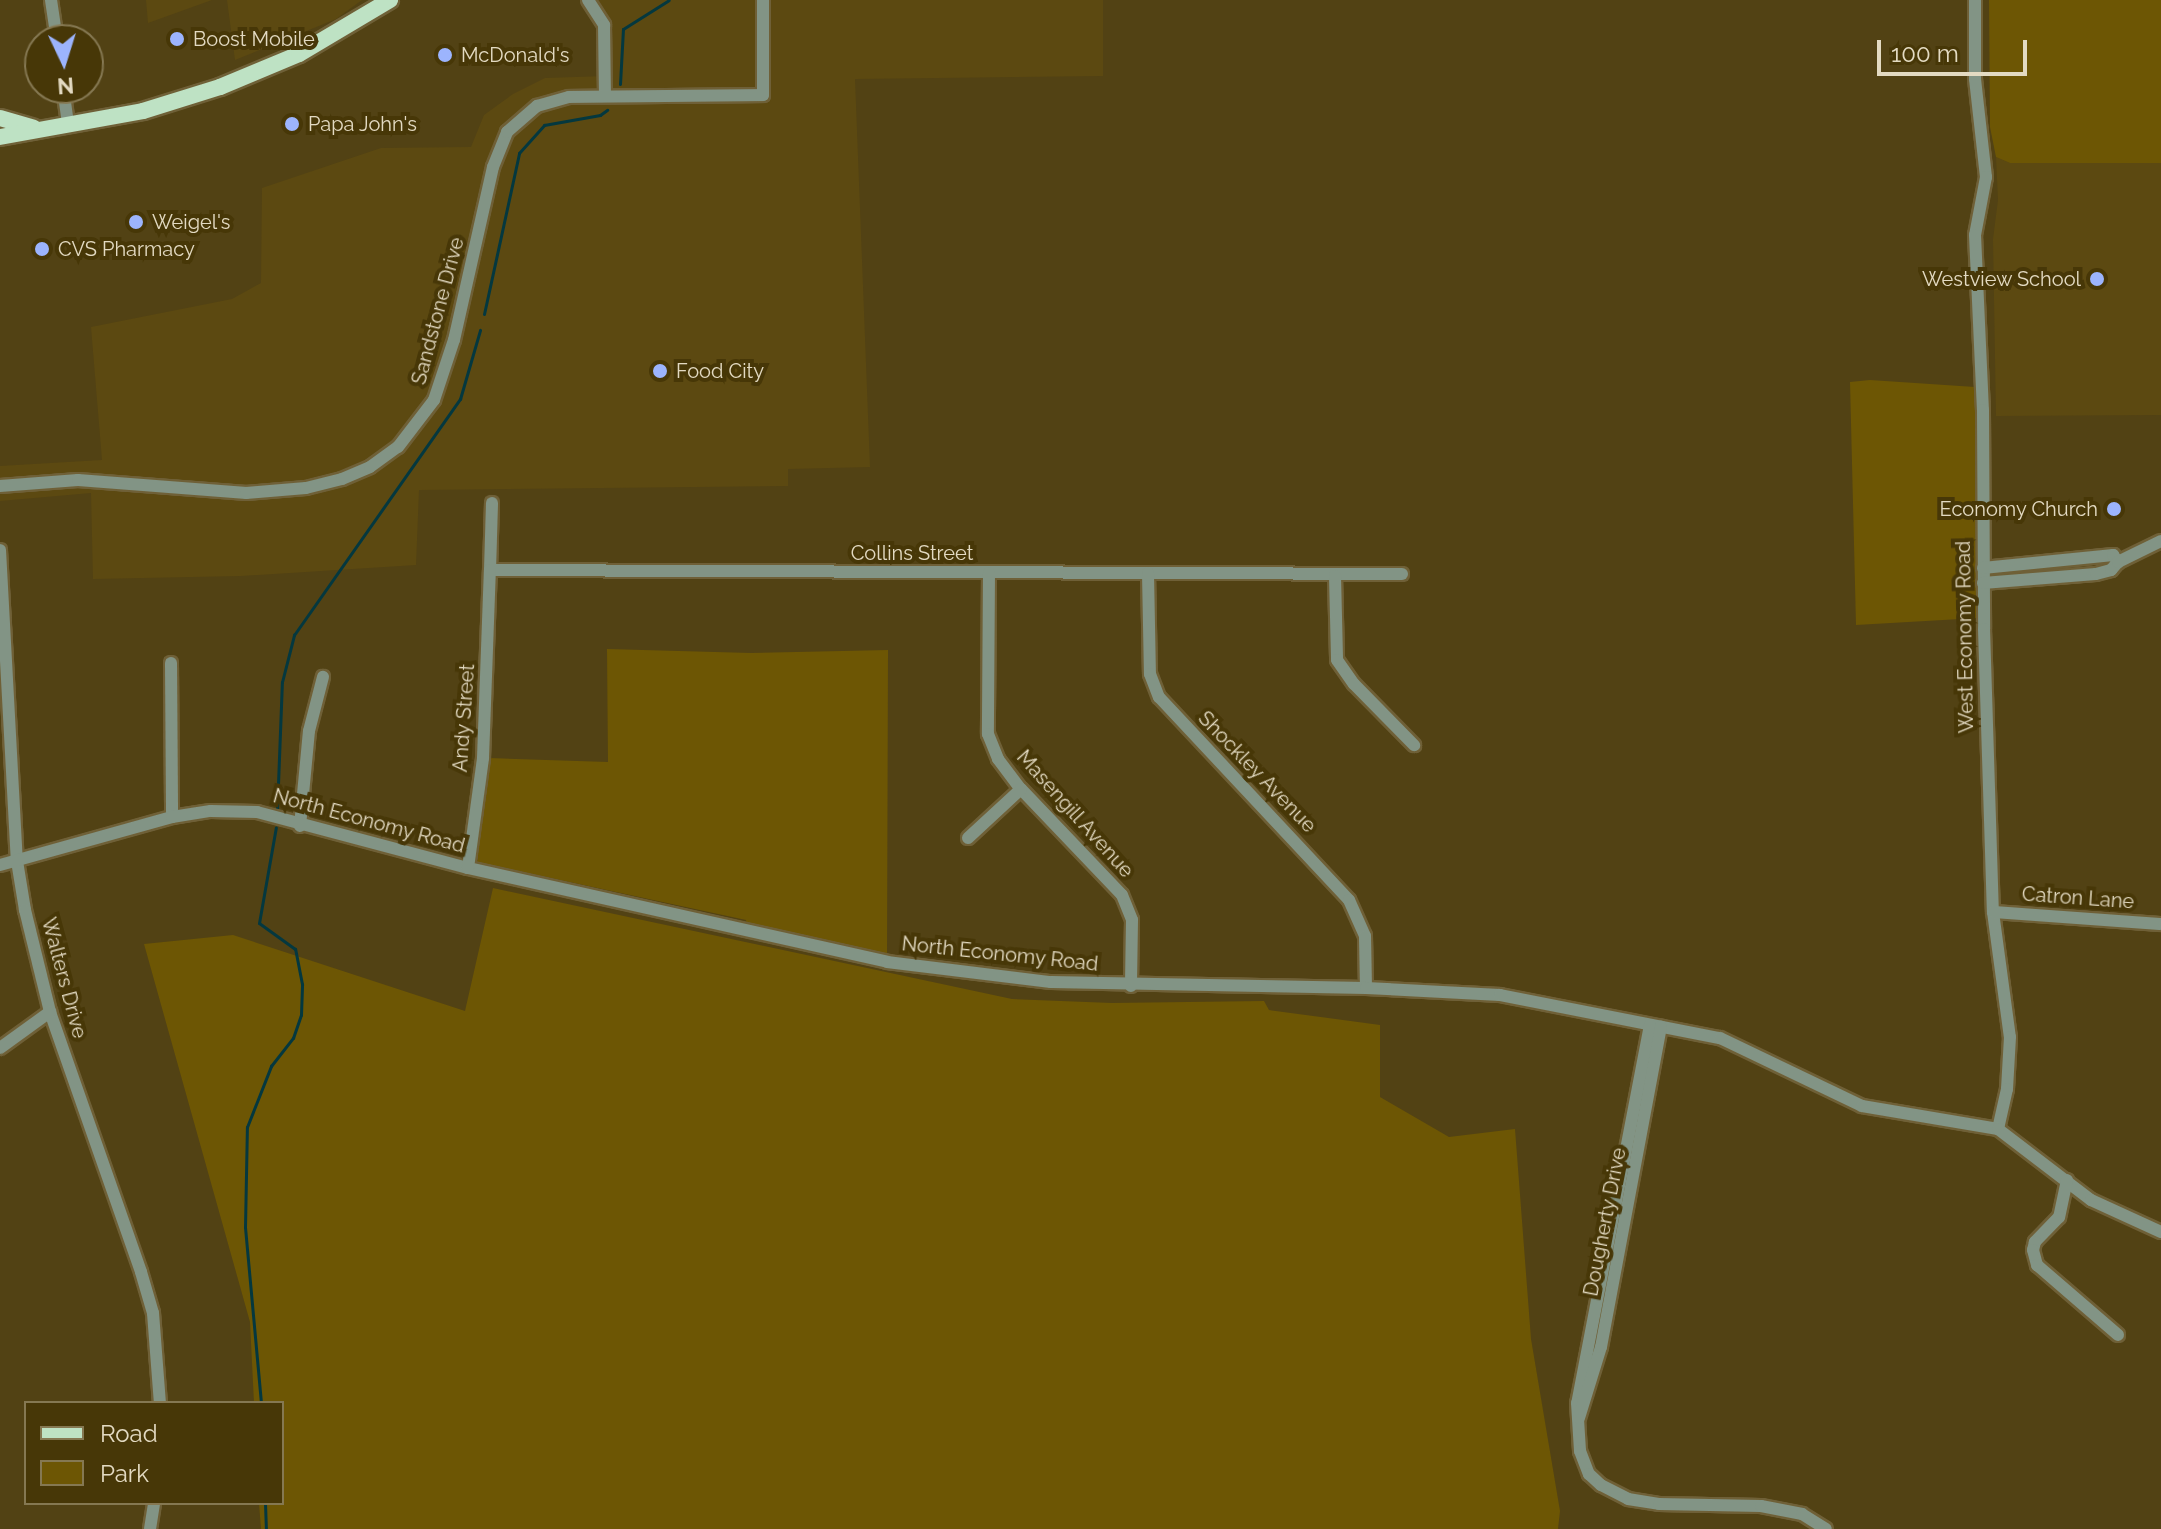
<!DOCTYPE html>
<html>
<head>
<meta charset="utf-8">
<style>
  body { margin:0 }
  #map { position:relative; width:2161px; height:1529px; overflow:hidden; background:#524214; font-family:Raleway,sans-serif }
  div>[style] { position:absolute }
  [style*='--x'] { left:calc(var(--x)*1px); top:calc(var(--y)*1px); width:calc(var(--w)*1px); rotate:calc(var(--a)*1deg) }
  .built>* { inset:0; background:#5c4911 }
  .green>* { inset:0; background:#6d5604 }
  .stream>* { height:3px; margin:-1.5px; padding:0 1.5px; transform-origin:1.5px; border-radius:1.5px; background:#04383f }
  .roads { filter:drop-shadow(2px 0 #6f6037) drop-shadow(-2px 0 #6f6037) drop-shadow(0 2px #6f6037) drop-shadow(0 -2px #6f6037) }
  .minor>* { height:12px; margin:-6px; padding:0 6px; transform-origin:6px; border-radius:6px; background:#829485 }
  .major>* { height:16px; margin:-8px; padding:0 8px; transform-origin:8px; border-radius:8px; background:#bee2c4 }
  .dots>* { width:22px; height:22px; translate:-50% -50%; box-sizing:border-box; border:4px solid #473707; border-radius:50% }
  span { translate:-50% -50%; white-space:nowrap; text-align:center; line-height:1.15; -webkit-text-stroke:8px #473707; paint-order:stroke }
  .poi-label { font-size:20px; color:#e3dac2 }
  .left { translate:0 -50%; text-align:left }
  .right { translate:-100% -50%; text-align:right }
  .street-label { font-size:20px; color:#e3dac2 }
  .legend { position:absolute; left:24px; top:1401px; width:260px; height:104px; box-sizing:border-box; background:#473707; border:2px solid #857852; margin:0; padding:10px 14px; list-style:none; font-size:24px; color:#e3dac2 }
  .legend li { display:flex; align-items:center; gap:16px; height:40px }
  .legend b { width:40px; border:2px solid #857852 }
  .north { position:absolute; left:24px; top:24px; width:80px; height:80px; box-sizing:border-box; background:#473707; border:2px solid #857852; border-radius:50%; rotate:176deg; font-size:22px; font-weight:700; line-height:32px; text-align:center; color:#e3dac2 }
  .north::after { content:''; display:block; margin:auto; width:28px; height:36px; background:#9cb4fd; clip-path:polygon(50% 0,100% 100%,50% 72%,0 100%) }
  .scale { position:absolute; left:1877px; top:40px; width:150px; height:36px; box-sizing:border-box; border:4px solid #e3dac2; border-top:0; padding-left:10px; font-size:24px; line-height:28px; white-space:nowrap; color:#e3dac2; -webkit-text-stroke:6px #473707; paint-order:stroke }
</style>
</head>
<body>
<div id="map">
  <div class="built">
    <i style="clip-path:polygon(146px 0,212px 0,148px 23px)"></i>
    <i style="clip-path:polygon(227px 0,362px 0,336px 19px,235px 60px)"></i>
    <i style="clip-path:polygon(588px 0,755px 0,757px 81px,763px 81px,762px 0,1103px 0,1103px 76px,855px 79px,870px 467px,788px 469px,788px 486px,419px 490px,416px 565px,241px 576px,93px 579px,91px 493px,0 501px,0 466px,102px 460px,91px 327px,232px 299px,261px 283px,262px 188px,381px 148px,471px 147px,484px 115px,513px 94px,545px 78px,606px 76px,606px 41px)"></i>
    <i style="clip-path:polygon(1996px 157px,2010px 163px,2161px 163px,2161px 415px,1996px 416px,1993px 239px,1998px 200px)"></i>
  </div>
  <div class="green">
    <i style="clip-path:polygon(1989px 0,2161px 0,2161px 163px,2010px 163px,1996px 157px,1990px 127px)"></i>
    <i style="clip-path:polygon(1870px 380px,1975px 387px,1978px 618px,1856px 625px,1850px 382px)"></i>
    <i style="clip-path:polygon(607px 649px,751px 653px,888px 650px,887px 962px,747px 931px,746px 920px,477px 862px,489px 758px,608px 762px)"></i>
    <i style="clip-path:polygon(493px 888px,1012px 999px,1112px 1003px,1264px 1001px,1269px 1010px,1380px 1025px,1380px 1097px,1449px 1137px,1515px 1129px,1531px 1339px,1560px 1511px,1558px 1529px,261px 1529px,259px 1503px,282px 1503px,282px 1403px,254px 1403px,250px 1322px,144px 944px,233px 935px,465px 1011px)"></i>
  </div>
  <div class="stream">
    <i style="--x:620;--y:84;--w:55;--a:-86.9"></i>
    <i style="--x:623;--y:29;--w:54;--a:-32.2"></i>
    <i style="--x:484;--y:314;--w:165;--a:-77.7"></i>
    <i style="--x:519;--y:153;--w:38;--a:-48"></i>
    <i style="--x:544;--y:125;--w:57;--a:-10.1"></i>
    <i style="--x:600;--y:115;--w:9;--a:-36"></i>
    <i style="--x:277;--y:810;--w:128;--a:-87.8"></i>
    <i style="--x:282;--y:682;--w:49;--a:-75.7"></i>
    <i style="--x:294;--y:635;--w:289;--a:-54.9"></i>
    <i style="--x:460;--y:399;--w:72;--a:-73.8"></i>
    <i style="--x:261;--y:1403;--w:177;--a:-95.2"></i>
    <i style="--x:245;--y:1227;--w:100;--a:-88.9"></i>
    <i style="--x:247;--y:1127;--w:66;--a:-68.5"></i>
    <i style="--x:271;--y:1066;--w:36;--a:-52"></i>
    <i style="--x:293;--y:1038;--w:24;--a:-71"></i>
    <i style="--x:301;--y:1015;--w:31;--a:-88"></i>
    <i style="--x:302;--y:984;--w:36;--a:-101"></i>
    <i style="--x:295;--y:949;--w:44;--a:-144.2"></i>
    <i style="--x:259;--y:923;--w:97;--a:-80"></i>
    <i style="--x:265;--y:1503;--w:26;--a:88"></i>
  </div>
  <div class="roads">
    <div class="minor">
      <i style="--x:51;--y:0;--w:40;--a:81.5"></i>
      <i style="--x:588;--y:0;--w:30;--a:57"></i>
      <i style="--x:604;--y:25;--w:70;--a:89.2"></i>
      <i style="--x:1975;--y:0;--w:79;--a:90"></i>
      <i style="--x:1975;--y:79;--w:99;--a:83.6"></i>
      <i style="--x:1986;--y:177;--w:59;--a:100.7"></i>
      <i style="--x:1975;--y:235;--w:175;--a:87.4"></i>
      <i style="--x:1983;--y:410;--w:219;--a:89.7"></i>
      <i style="--x:1984;--y:629;--w:283;--a:88.2"></i>
      <i style="--x:1993;--y:912;--w:126;--a:82.3"></i>
      <i style="--x:2010;--y:1037;--w:52;--a:93.3"></i>
      <i style="--x:2007;--y:1089;--w:41;--a:102.7"></i>
      <i style="--x:63;--y:88;--w:37;--a:82"></i>
      <i style="--x:0;--y:486;--w:78;--a:-4.4"></i>
      <i style="--x:78;--y:480;--w:169;--a:4.4"></i>
      <i style="--x:246;--y:493;--w:60;--a:-4.8"></i>
      <i style="--x:306;--y:488;--w:37;--a:-14"></i>
      <i style="--x:342;--y:479;--w:30;--a:-23"></i>
      <i style="--x:370;--y:467;--w:34;--a:-36"></i>
      <i style="--x:398;--y:447;--w:59;--a:-52.5"></i>
      <i style="--x:434;--y:400;--w:63;--a:-71.6"></i>
      <i style="--x:454;--y:340;--w:177;--a:-77.3"></i>
      <i style="--x:493;--y:167;--w:38;--a:-68"></i>
      <i style="--x:507;--y:132;--w:40;--a:-41"></i>
      <i style="--x:537;--y:106;--w:33;--a:-16"></i>
      <i style="--x:569;--y:97;--w:194;--a:-0.6"></i>
      <i style="--x:763;--y:95;--w:95;--a:-90"></i>
      <i style="--x:492;--y:503;--w:67;--a:91.7"></i>
      <i style="--x:490;--y:570;--w:912;--a:0.25"></i>
      <i style="--x:0;--y:550;--w:311;--a:86.9"></i>
      <i style="--x:17;--y:861;--w:50;--a:80.7"></i>
      <i style="--x:25;--y:910;--w:105;--a:76.2"></i>
      <i style="--x:50;--y:1012;--w:275;--a:70.7"></i>
      <i style="--x:141;--y:1272;--w:43;--a:73.7"></i>
      <i style="--x:153;--y:1313;--w:90;--a:85.6"></i>
      <i style="--x:1983;--y:568;--w:131;--a:-5.7"></i>
      <i style="--x:2113;--y:555;--w:9;--a:54"></i>
      <i style="--x:989;--y:573;--w:161;--a:90.4"></i>
      <i style="--x:988;--y:734;--w:27;--a:68"></i>
      <i style="--x:998;--y:759;--w:38;--a:53"></i>
      <i style="--x:1021;--y:789;--w:146;--a:46.4"></i>
      <i style="--x:1122;--y:895;--w:27;--a:68"></i>
      <i style="--x:1132;--y:920;--w:66;--a:90.9"></i>
      <i style="--x:1148;--y:573;--w:101;--a:88.9"></i>
      <i style="--x:1150;--y:674;--w:25;--a:69"></i>
      <i style="--x:1159;--y:697;--w:278;--a:46.9"></i>
      <i style="--x:1349;--y:900;--w:39;--a:66"></i>
      <i style="--x:1365;--y:936;--w:52;--a:88.9"></i>
      <i style="--x:1335;--y:576;--w:84;--a:88.6"></i>
      <i style="--x:1337;--y:660;--w:29;--a:55"></i>
      <i style="--x:1354;--y:684;--w:86;--a:45.5"></i>
      <i style="--x:1983;--y:583;--w:113;--a:-4.6"></i>
      <i style="--x:2096;--y:574;--w:16;--a:-15"></i>
      <i style="--x:2111;--y:570;--w:11;--a:-49"></i>
      <i style="--x:2118;--y:562;--w:48;--a:-26"></i>
      <i style="--x:171;--y:663;--w:154;--a:89.6"></i>
      <i style="--x:300;--y:826;--w:95;--a:-84.6"></i>
      <i style="--x:309;--y:731;--w:56;--a:-75.5"></i>
      <i style="--x:968;--y:838;--w:72;--a:-42.8"></i>
      <i style="--x:0;--y:865;--w:179;--a:-15.6"></i>
      <i style="--x:172;--y:817;--w:39;--a:-9"></i>
      <i style="--x:211;--y:811;--w:46;--a:1.2"></i>
      <i style="--x:257;--y:812;--w:218;--a:14.9"></i>
      <i style="--x:468;--y:868;--w:429;--a:12.6"></i>
      <i style="--x:887;--y:962;--w:165;--a:7"></i>
      <i style="--x:1051;--y:982;--w:315;--a:1.1"></i>
      <i style="--x:1366;--y:988;--w:134;--a:3"></i>
      <i style="--x:1500;--y:995;--w:224;--a:11.1"></i>
      <i style="--x:1720;--y:1038;--w:157;--a:25.6"></i>
      <i style="--x:1862;--y:1106;--w:138;--a:9.6"></i>
      <i style="--x:1998;--y:1129;--w:117;--a:37.4"></i>
      <i style="--x:2091;--y:1200;--w:77;--a:24.6"></i>
      <i style="--x:468;--y:868;--w:111;--a:-82.2"></i>
      <i style="--x:483;--y:758;--w:188;--a:-87.9"></i>
      <i style="--x:1993;--y:912;--w:168;--a:4.1"></i>
      <i style="--x:1650;--y:1025;--w:385;--a:100.9"></i>
      <i style="--x:1577;--y:1403;--w:48;--a:86.4"></i>
      <i style="--x:1580;--y:1451;--w:25;--a:69"></i>
      <i style="--x:1589;--y:1474;--w:16;--a:43"></i>
      <i style="--x:1601;--y:1485;--w:30;--a:27"></i>
      <i style="--x:1628;--y:1499;--w:31;--a:9"></i>
      <i style="--x:1659;--y:1504;--w:102;--a:1.1"></i>
      <i style="--x:1761;--y:1506;--w:42;--a:11"></i>
      <i style="--x:1802;--y:1514;--w:28;--a:32"></i>
      <i style="--x:0;--y:1048;--w:62;--a:-35.8"></i>
      <i style="--x:2067;--y:1180;--w:38;--a:102"></i>
      <i style="--x:2059;--y:1217;--w:35;--a:134"></i>
      <i style="--x:2035;--y:1242;--w:8;--a:104"></i>
      <i style="--x:2033;--y:1250;--w:16;--a:75"></i>
      <i style="--x:2037;--y:1265;--w:107;--a:40.8"></i>
      <i style="--x:1579;--y:1418;--w:74;--a:-72.8"></i>
      <i style="--x:1601;--y:1347;--w:326;--a:-79.4"></i>
      <i style="--x:150;--y:1529;--w:26;--a:-81"></i>
    </div>
    <div class="major">
      <i style="--x:0;--y:118;--w:35;--a:16"></i>
      <i style="--x:0;--y:137;--w:145;--a:-10.3"></i>
      <i style="--x:143;--y:111;--w:81;--a:-17.3"></i>
      <i style="--x:220;--y:87;--w:86;--a:-22.7"></i>
      <i style="--x:299;--y:54;--w:106;--a:-30.7"></i>
    </div>
  </div>
  <div class="dots">
    <i style="left:177px;top:39px;background:#9cb4fd"></i>
    <i style="left:445px;top:55px;background:#9cb4fd"></i>
    <i style="left:292px;top:124px;background:#9cb4fd"></i>
    <i style="left:136px;top:222px;background:#9cb4fd"></i>
    <i style="left:42px;top:249px;background:#9cb4fd"></i>
    <i style="left:2097px;top:279px;background:#9cb4fd"></i>
    <i style="left:660px;top:371px;background:#9cb4fd"></i>
    <i style="left:2114px;top:509px;background:#9cb4fd"></i>
  </div>
  <div class="poi-label">
    <span class="left" style="left:193px;top:39px">Boost Mobile</span>
    <span class="left" style="left:461px;top:55px">McDonald's</span>
    <span class="left" style="left:308px;top:124px">Papa John's</span>
    <span class="left" style="left:152px;top:222px">Weigel's</span>
    <span class="left" style="left:58px;top:249px">CVS Pharmacy</span>
    <span class="right" style="left:2081px;top:279px">Westview School</span>
    <span class="left" style="left:676px;top:371px">Food City</span>
    <span class="right" style="left:2098px;top:509px">Economy Church</span>
  </div>
  <div class="street-label">
    <span style="left:438px;top:311px;rotate:-75deg">Sandstone Drive</span>
    <span style="left:912px;top:553px">Collins Street</span>
    <span style="left:1965px;top:637px;rotate:-91deg">West Economy Road</span>
    <span style="left:464px;top:718px;rotate:-86deg">Andy Street</span>
    <span style="left:1257px;top:772px;rotate:46deg">Shockley Avenue</span>
    <span style="left:1075px;top:814px;rotate:48deg">Masengill Avenue</span>
    <span style="left:369px;top:821px;rotate:15deg">North Economy Road</span>
    <span style="left:2078px;top:898px;rotate:4deg">Catron Lane</span>
    <span style="left:1000px;top:954px;rotate:6deg">North Economy Road</span>
    <span style="left:64px;top:978px;rotate:75deg">Walters Drive</span>
    <span style="left:1605px;top:1222px;rotate:-79deg">Dougherty Drive</span>
  </div>
  <ul class="legend">
  <li><b style="height:10px;background:#bee2c4"></b>Road</li>
  <li><b style="height:22px;background:#6d5604"></b>Park</li>
  </ul>
  <div class="north">N</div>
  <div class="scale">100 m</div>
</div>
</body>
</html>
